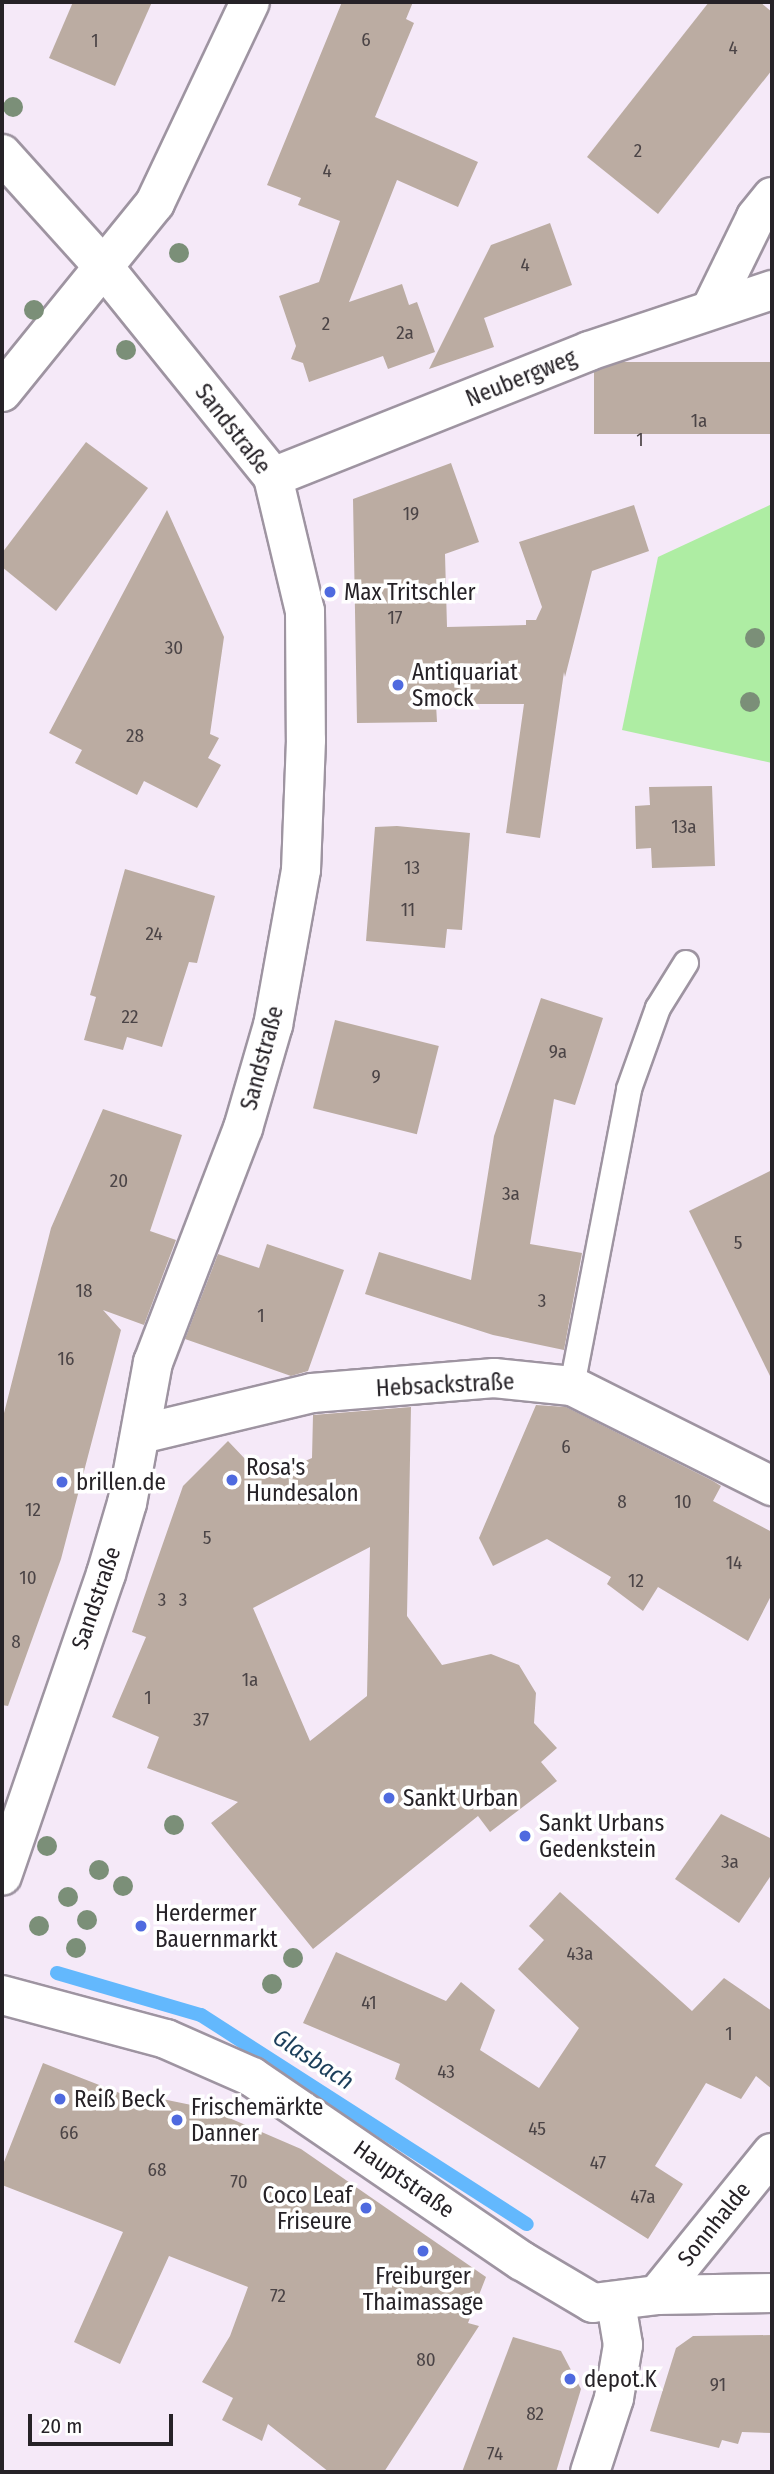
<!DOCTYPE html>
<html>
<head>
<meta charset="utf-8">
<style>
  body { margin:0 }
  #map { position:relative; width:774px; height:2474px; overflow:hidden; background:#f5e9f8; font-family:"Fira Sans Condensed",sans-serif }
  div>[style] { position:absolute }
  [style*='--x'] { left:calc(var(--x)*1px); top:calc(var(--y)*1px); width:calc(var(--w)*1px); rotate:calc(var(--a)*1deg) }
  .green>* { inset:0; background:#aeeda3 }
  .stream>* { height:14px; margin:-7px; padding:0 7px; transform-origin:7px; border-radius:7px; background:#63b8fd }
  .building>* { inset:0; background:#bbaca2; transform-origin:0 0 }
  .roads { filter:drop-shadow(2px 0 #9e94a1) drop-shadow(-2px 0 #9e94a1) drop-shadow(0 2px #9e94a1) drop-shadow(0 -2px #9e94a1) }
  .service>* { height:24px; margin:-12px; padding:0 12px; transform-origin:12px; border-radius:12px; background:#fff }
  .minor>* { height:38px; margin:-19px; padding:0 19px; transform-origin:19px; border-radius:19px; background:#fff }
  .trees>* { width:20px; height:20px; margin:-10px; border-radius:50%; background:#7b8f78 }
  .dots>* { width:19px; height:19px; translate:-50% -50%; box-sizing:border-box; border:4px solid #fff; border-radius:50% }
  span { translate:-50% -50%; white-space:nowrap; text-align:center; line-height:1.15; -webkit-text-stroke:7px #fff; paint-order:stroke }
  .number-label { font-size:19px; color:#4b4446 }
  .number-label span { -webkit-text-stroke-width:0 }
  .street-label { font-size:23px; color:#262227 }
  .poi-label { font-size:23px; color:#262227 }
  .left { translate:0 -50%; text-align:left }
  .right { translate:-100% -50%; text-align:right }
  .water-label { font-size:24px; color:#1b3e5a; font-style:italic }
  .frame { position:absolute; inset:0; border:4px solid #262227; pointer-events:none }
  .scale { position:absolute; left:28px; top:2414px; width:145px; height:32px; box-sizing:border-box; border:4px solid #262227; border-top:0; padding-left:9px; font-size:21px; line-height:24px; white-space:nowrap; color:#262227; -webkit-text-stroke:5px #fff; paint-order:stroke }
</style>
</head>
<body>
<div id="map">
  <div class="green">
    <i style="clip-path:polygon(772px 504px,772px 763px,622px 730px,658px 557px)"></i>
  </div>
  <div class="stream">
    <i style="--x:57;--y:1973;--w:150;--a:16.3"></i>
    <i style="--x:201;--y:2015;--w:387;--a:32.7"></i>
  </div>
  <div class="building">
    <i style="clip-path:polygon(73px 2px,152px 2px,115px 86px,49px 58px)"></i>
    <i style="clip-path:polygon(342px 2px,413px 2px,406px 19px,414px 23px,375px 117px,478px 162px,458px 207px,397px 180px,349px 302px,402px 284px,409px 305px,417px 302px,435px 352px,388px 369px,383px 356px,309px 382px,303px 363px,291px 359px,296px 346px,279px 296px,319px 282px,340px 221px,298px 205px,301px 198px,267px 185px)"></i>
    <i style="clip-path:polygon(709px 2px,760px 2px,772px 12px,772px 70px,658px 214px,587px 157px)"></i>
    <i style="clip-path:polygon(550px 223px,572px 285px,484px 318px,494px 347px,429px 369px,491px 245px)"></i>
    <i style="left:772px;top:362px;width:72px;height:178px;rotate:90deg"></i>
    <i style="clip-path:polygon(86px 442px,148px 488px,56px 611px,2px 567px,2px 553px)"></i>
    <i style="clip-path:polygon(451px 463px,479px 542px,445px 554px,447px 627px,526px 625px,526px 620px,536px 620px,542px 607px,519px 542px,634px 505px,649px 551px,592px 571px,565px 677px,564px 672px,540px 838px,506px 833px,524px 704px,436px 704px,437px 722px,357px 723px,353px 499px)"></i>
    <i style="clip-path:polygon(167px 510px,224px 637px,210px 734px,219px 738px,208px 758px,221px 765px,197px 808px,144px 781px,137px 795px,75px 763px,82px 750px,49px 733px)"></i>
    <i style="clip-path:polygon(712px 786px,715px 866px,652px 868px,651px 848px,636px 849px,635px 806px,650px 805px,649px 787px)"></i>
    <i style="clip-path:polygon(397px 826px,470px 833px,462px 930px,447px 929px,445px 948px,366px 941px,375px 827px)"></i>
    <i style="clip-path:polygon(125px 869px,215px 896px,197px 963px,189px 962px,162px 1047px,127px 1037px,123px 1050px,84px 1040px,96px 997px,90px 995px)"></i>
    <i style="clip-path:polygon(541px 998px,603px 1018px,575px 1105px,554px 1099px,530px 1244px,582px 1253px,564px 1350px,493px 1335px,365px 1294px,379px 1252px,471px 1280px,494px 1136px)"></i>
    <i style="left:335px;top:1020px;width:107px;height:91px;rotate:14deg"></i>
    <i style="clip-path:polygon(103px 1109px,182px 1135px,150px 1231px,176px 1240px,144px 1325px,103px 1310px,121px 1330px,61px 1559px,8px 1706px,2px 1705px,2px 1421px,51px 1228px)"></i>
    <i style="clip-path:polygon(772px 1170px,772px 1380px,689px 1211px)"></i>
    <i style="clip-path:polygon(267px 1244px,344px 1270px,308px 1371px,291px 1376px,185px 1339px,218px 1254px,259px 1268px)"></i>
    <i style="clip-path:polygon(536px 1405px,566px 1407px,713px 1481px,721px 1486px,713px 1501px,772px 1532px,772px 1594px,748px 1641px,658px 1587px,643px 1611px,607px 1584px,611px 1577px,547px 1539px,493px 1566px,479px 1538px)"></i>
    <i style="clip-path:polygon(evenodd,411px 1407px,407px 1616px,442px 1665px,491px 1654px,519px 1665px,536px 1693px,534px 1723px,557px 1748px,541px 1762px,557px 1781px,490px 1832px,478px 1816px,313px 1949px,211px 1823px,238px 1802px,147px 1768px,159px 1737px,112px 1717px,146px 1637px,132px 1632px,183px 1486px,228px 1441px,264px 1479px,312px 1458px,313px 1415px,411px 1407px,370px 1547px,367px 1696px,310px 1741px,253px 1608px,370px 1547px)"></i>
    <i style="clip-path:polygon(721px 1814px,772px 1839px,772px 1874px,739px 1923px,675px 1879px)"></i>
    <i style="clip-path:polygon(560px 1892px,692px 2011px,724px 1978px,772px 2011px,772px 2089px,756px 2076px,741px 2099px,706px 2083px,655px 2166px,683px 2184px,648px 2239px,395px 2079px,400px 2064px,303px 2023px,336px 1952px,446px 2001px,461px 1982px,495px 2010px,480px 2050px,539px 2088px,579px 2028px,518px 1969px,544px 1940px,529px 1926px)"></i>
    <i style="clip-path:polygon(43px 2063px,135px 2099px,138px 2094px,206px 2108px,301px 2149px,486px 2277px,468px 2323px,479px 2326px,384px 2472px,329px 2472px,268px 2424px,262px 2441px,222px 2420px,233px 2398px,202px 2382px,230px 2336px,248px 2287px,169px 2256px,120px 2364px,74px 2342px,123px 2232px,2px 2185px,2px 2167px)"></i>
    <i style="clip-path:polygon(772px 2335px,772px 2433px,742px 2432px,738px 2444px,722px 2440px,719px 2448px,650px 2431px,676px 2348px,693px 2336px)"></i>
    <i style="clip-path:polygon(513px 2337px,561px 2351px,581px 2389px,556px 2472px,462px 2472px)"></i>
  </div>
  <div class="roads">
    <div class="service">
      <i style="--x:572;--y:1386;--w:302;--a:-79.1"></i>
      <i style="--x:629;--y:1089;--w:86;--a:-70.3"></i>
      <i style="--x:658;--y:1008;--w:53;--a:-58.1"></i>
    </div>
    <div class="minor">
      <i style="--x:2;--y:154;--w:149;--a:48"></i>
      <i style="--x:102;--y:265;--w:272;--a:51.1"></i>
      <i style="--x:273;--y:477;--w:138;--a:76.6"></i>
      <i style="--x:305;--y:611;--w:129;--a:89.6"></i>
      <i style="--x:306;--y:740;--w:130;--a:92.2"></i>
      <i style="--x:301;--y:870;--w:158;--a:100.2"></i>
      <i style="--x:273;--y:1025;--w:107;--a:106.2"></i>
      <i style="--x:243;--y:1128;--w:251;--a:111"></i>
      <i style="--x:153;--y:1362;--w:143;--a:100.4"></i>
      <i style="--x:127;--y:1503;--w:74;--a:106.5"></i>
      <i style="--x:106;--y:1574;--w:319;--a:109"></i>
      <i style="--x:712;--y:307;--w:100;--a:-63.9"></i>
      <i style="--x:756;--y:217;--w:26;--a:-51"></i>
      <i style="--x:2;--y:392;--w:243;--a:-51"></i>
      <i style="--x:155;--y:203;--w:222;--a:-64.7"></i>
      <i style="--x:273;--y:477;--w:340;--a:-21.7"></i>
      <i style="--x:589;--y:351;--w:193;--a:-18.4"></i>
      <i style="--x:141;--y:1434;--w:176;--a:-13.5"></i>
      <i style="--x:312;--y:1393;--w:183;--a:-4.7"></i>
      <i style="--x:494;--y:1378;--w:78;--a:5.9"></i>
      <i style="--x:572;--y:1386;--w:224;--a:26.6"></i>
      <i style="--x:2;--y:1995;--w:170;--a:15"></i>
      <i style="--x:166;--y:2039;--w:94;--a:23.8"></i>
      <i style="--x:252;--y:2077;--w:327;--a:34.3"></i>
      <i style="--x:522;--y:2261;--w:82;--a:30.6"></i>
      <i style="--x:593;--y:2303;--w:64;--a:-7.1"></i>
      <i style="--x:657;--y:2295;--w:115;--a:-1"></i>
      <i style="--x:657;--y:2295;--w:183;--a:-51"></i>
      <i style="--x:590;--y:2472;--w:78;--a:-72"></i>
      <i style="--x:614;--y:2398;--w:54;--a:-80.4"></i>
      <i style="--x:623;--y:2345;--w:43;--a:-99.5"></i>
    </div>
  </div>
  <div class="trees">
    <i style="left:13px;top:107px"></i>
    <i style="left:179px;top:253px"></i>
    <i style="left:34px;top:310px"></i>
    <i style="left:126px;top:350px"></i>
    <i style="left:755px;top:638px"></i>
    <i style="left:750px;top:702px"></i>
    <i style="left:174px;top:1825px"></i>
    <i style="left:47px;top:1846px"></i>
    <i style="left:99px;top:1870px"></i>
    <i style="left:123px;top:1886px"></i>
    <i style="left:68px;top:1897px"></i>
    <i style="left:87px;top:1920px"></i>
    <i style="left:39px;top:1926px"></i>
    <i style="left:76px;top:1948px"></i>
    <i style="left:293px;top:1958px"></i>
    <i style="left:272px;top:1984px"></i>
  </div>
  <div class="dots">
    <i style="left:330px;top:592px;background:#4f6adf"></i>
    <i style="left:398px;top:685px;background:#4f6adf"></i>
    <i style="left:232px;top:1480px;background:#4f6adf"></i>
    <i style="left:62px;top:1482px;background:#4f6adf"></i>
    <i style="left:389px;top:1798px;background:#4f6adf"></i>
    <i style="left:525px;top:1836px;background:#4f6adf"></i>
    <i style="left:141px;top:1926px;background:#4f6adf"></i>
    <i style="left:60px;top:2099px;background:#4f6adf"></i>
    <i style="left:177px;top:2120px;background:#4f6adf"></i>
    <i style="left:366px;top:2208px;background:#4f6adf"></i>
    <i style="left:423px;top:2251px;background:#4f6adf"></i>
    <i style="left:570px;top:2379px;background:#4f6adf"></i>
  </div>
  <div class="number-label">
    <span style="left:366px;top:40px">6</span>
    <span style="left:95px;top:41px">1</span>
    <span style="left:733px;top:48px">4</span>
    <span style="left:638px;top:151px">2</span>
    <span style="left:327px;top:171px">4</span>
    <span style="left:525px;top:265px">4</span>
    <span style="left:326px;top:324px">2</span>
    <span style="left:405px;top:333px">2a</span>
    <span style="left:699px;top:421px">1a</span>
    <span style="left:640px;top:440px">1</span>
    <span style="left:411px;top:514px">19</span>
    <span style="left:395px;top:618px">17</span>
    <span style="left:174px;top:648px">30</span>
    <span style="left:135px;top:736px">28</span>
    <span style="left:684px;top:827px">13a</span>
    <span style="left:412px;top:868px">13</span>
    <span style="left:408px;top:910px">11</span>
    <span style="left:154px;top:934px">24</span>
    <span style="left:130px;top:1017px">22</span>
    <span style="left:558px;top:1052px">9a</span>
    <span style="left:376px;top:1077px">9</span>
    <span style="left:119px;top:1181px">20</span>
    <span style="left:511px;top:1194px">3a</span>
    <span style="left:738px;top:1243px">5</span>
    <span style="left:84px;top:1291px">18</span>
    <span style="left:542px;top:1301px">3</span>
    <span style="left:261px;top:1316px">1</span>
    <span style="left:66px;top:1359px">16</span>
    <span style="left:566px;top:1447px">6</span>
    <span style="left:622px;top:1502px">8</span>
    <span style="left:683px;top:1502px">10</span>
    <span style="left:33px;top:1510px">12</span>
    <span style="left:207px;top:1538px">5</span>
    <span style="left:734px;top:1563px">14</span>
    <span style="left:28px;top:1578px">10</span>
    <span style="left:636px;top:1581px">12</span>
    <span style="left:162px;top:1600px">3</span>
    <span style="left:183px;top:1600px">3</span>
    <span style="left:16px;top:1642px">8</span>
    <span style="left:250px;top:1680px">1a</span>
    <span style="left:148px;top:1698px">1</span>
    <span style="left:201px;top:1720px">37</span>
    <span style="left:730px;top:1862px">3a</span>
    <span style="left:580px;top:1954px">43a</span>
    <span style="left:369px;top:2003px">41</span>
    <span style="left:729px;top:2034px">1</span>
    <span style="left:446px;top:2072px">43</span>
    <span style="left:537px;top:2129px">45</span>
    <span style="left:69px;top:2133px">66</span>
    <span style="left:598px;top:2163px">47</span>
    <span style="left:157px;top:2170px">68</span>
    <span style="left:239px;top:2182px">70</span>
    <span style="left:643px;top:2197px">47a</span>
    <span style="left:278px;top:2296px">72</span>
    <span style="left:426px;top:2360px">80</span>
    <span style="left:718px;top:2385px">91</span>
    <span style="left:535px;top:2414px">82</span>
    <span style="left:495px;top:2454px">74</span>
  </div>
  <div class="street-label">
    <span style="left:521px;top:378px;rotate:-22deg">Neubergweg</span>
    <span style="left:233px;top:429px;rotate:52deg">Sandstraße</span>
    <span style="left:262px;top:1058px;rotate:-75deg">Sandstraße</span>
    <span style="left:445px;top:1385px;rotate:-3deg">Hebsackstraße</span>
    <span style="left:96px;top:1598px;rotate:-71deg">Sandstraße</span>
    <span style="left:404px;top:2179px;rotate:35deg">Hauptstraße</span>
    <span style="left:714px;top:2224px;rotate:-51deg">Sonnhalde</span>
  </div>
  <div class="poi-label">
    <span class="left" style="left:344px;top:592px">Max Tritschler</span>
    <span class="left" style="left:412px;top:685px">Antiquariat<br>Smock</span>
    <span class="left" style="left:246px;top:1480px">Rosa's<br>Hundesalon</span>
    <span class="left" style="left:76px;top:1482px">brillen.de</span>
    <span class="left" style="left:403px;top:1798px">Sankt Urban</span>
    <span class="left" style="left:539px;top:1836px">Sankt Urbans<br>Gedenkstein</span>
    <span class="left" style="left:155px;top:1926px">Herdermer<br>Bauernmarkt</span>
    <span class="left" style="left:74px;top:2099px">Reiß Beck</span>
    <span class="left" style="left:191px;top:2120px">Frischemärkte<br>Danner</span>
    <span class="right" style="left:352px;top:2208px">Coco Leaf<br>Friseure</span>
    <span style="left:423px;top:2289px">Freiburger<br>Thaimassage</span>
    <span class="left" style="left:584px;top:2379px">depot.K</span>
  </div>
  <div class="water-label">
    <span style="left:313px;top:2060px;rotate:33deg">Glasbach</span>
  </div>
  <div class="frame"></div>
  <div class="scale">20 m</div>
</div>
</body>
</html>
